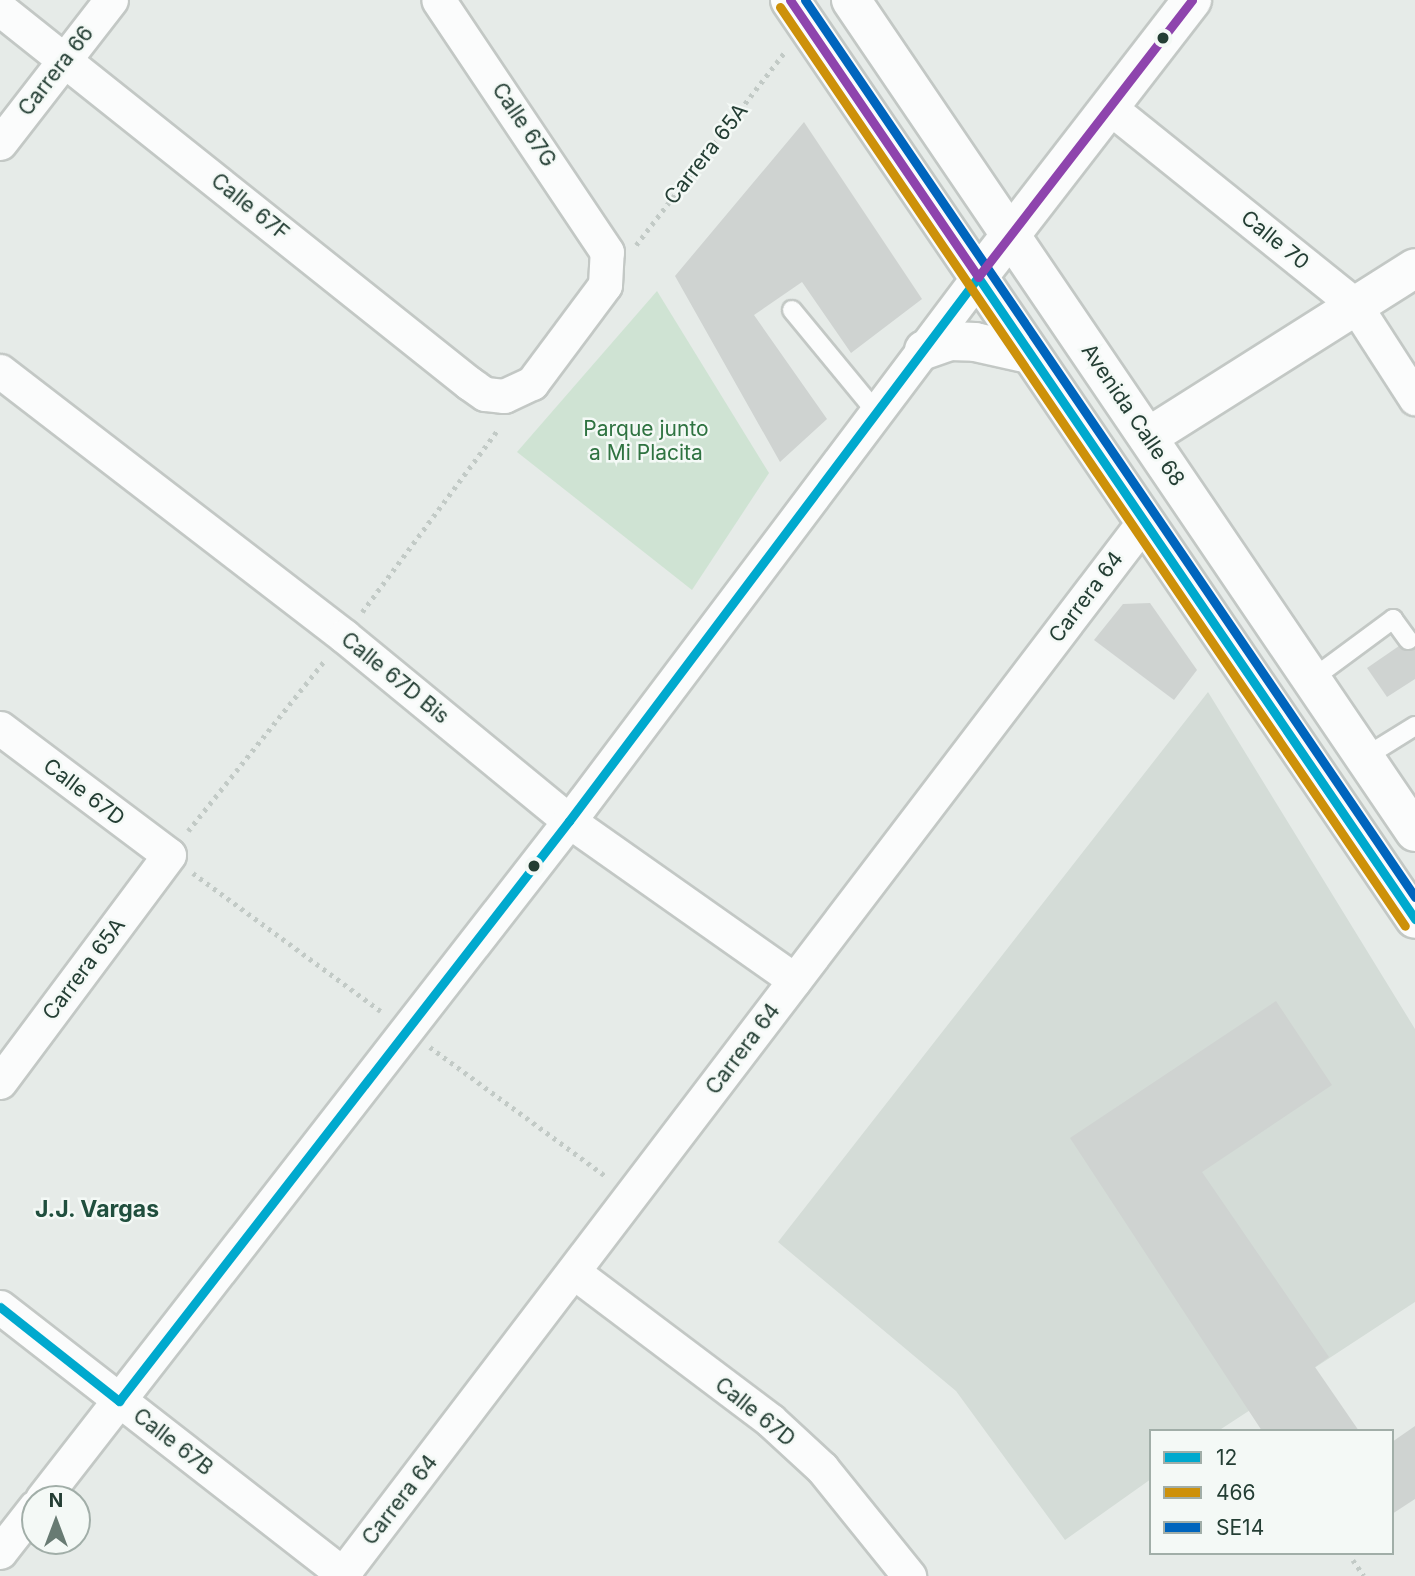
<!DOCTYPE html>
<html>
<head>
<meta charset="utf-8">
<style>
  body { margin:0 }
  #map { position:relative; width:1415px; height:1576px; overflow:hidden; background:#e6ebe8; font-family:Inter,sans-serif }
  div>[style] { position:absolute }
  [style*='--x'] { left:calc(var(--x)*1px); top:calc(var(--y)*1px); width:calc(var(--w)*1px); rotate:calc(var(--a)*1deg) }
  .built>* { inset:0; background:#d4dcd7 }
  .green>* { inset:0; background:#cfe3d3 }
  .building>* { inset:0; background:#cfd3d1 }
  .path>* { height:4.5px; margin-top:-2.25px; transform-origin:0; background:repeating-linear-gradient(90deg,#c2cac6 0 3.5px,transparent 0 8.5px) }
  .roads { filter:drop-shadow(2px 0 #c3c8c5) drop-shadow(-2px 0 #c3c8c5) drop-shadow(0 2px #c3c8c5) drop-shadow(0 -2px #c3c8c5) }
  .service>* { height:18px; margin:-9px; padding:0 9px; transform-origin:9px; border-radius:9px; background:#fbfcfc }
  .minor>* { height:33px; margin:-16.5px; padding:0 16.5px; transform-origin:16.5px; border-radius:16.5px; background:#fbfcfc }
  .tertiary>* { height:38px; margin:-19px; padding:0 19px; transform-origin:19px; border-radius:19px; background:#fbfcfc }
  .secondary>* { height:38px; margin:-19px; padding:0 19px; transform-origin:19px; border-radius:19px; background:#fbfcfc }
  .bus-1>* { height:9px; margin:-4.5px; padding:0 4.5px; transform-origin:4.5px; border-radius:4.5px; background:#00a9ce }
  .bus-2>* { height:9px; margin:-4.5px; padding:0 4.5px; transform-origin:4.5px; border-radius:4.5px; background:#cd910a }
  .bus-3>* { height:9px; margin:-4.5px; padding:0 4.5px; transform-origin:4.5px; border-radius:4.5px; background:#0065bd }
  .bus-4>* { height:9px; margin:-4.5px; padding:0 4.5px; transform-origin:4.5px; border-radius:4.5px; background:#8e44ad }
  .dots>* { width:19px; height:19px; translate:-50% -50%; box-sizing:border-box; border:4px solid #f4f9f6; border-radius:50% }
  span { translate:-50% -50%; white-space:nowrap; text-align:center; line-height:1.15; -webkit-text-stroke:5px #f4f9f6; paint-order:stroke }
  .street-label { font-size:21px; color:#243e34 }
  .park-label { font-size:21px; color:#2f7341 }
  .neighbourhood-label { font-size:23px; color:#204f3e; font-weight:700 }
  .legend { position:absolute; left:1149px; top:1429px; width:245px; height:126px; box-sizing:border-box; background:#f4f9f6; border:2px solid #a1aea8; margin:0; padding:9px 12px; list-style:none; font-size:21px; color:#243e34 }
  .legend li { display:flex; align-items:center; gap:14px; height:35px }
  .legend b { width:35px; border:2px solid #a1aea8 }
  .north { position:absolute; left:21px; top:1485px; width:70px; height:70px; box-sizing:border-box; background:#f4f9f6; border:2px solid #a1aea8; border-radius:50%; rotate:0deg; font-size:19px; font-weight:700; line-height:28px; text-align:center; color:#243e34 }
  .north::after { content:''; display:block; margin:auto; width:24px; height:32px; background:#687b73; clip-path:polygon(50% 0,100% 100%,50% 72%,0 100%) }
</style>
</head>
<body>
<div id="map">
  <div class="built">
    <i style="clip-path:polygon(1208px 692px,1415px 1029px,1415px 1302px,1218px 1431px,1151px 1431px,1151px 1479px,1065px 1540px,956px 1391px,778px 1242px)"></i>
  </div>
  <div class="green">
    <i style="clip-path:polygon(657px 291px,769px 473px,692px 590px,517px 452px)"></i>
  </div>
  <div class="building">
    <i style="clip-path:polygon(804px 122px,922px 299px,851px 353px,802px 282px,754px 315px,827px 419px,780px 462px,675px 276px)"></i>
    <i style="clip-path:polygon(1150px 603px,1197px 670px,1174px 700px,1094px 640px,1123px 604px)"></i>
    <i style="clip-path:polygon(1399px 646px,1415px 649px,1415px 679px,1387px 697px,1367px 668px)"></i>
    <i style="clip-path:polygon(1276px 1001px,1332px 1085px,1202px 1172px,1329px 1357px,1315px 1367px,1359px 1431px,1262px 1431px,1070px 1138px)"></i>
    <i style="clip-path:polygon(1415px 1426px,1415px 1499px,1392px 1514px,1392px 1442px)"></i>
  </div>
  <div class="path">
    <i style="--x:636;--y:245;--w:242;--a:-52.4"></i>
    <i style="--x:362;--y:612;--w:229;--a:-53.3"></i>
    <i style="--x:188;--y:831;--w:219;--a:-51.3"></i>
    <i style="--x:193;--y:873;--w:233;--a:36.3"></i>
    <i style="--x:430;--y:1047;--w:220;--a:36.3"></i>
    <i style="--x:1353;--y:1560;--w:19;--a:55"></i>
  </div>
  <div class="roads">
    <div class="service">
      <i style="--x:792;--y:310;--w:134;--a:50.5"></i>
      <i style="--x:1312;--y:679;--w:101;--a:-36.5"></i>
      <i style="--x:1393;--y:619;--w:26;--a:54"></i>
      <i style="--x:1365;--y:757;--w:59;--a:-31.8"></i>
    </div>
    <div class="minor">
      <i style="--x:0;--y:9;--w:600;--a:38.57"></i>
      <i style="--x:469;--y:383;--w:19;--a:35"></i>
      <i style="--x:485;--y:394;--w:19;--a:6"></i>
      <i style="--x:504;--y:396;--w:31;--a:-25"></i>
      <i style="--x:532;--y:383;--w:122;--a:-53.3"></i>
      <i style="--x:605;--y:285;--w:33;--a:-87"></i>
      <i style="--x:607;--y:252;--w:303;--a:-123.8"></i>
      <i style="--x:1109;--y:107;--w:316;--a:38.8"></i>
      <i style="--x:1355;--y:305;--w:111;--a:57.2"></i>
      <i style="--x:0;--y:143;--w:181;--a:-52.2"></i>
      <i style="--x:0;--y:371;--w:434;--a:37.6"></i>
      <i style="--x:344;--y:636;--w:291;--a:39.4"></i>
      <i style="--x:569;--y:821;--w:276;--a:35.2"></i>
      <i style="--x:0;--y:728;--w:211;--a:36.9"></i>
      <i style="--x:169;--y:855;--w:283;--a:126.7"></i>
      <i style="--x:575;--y:1273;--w:244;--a:37"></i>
      <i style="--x:770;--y:1420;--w:71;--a:42.7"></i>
      <i style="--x:822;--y:1468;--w:139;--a:51.1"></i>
      <i style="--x:0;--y:1307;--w:438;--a:37.9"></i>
      <i style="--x:42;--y:1499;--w:859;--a:-52.14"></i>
      <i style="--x:569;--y:821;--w:681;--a:-53.06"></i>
      <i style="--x:0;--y:1552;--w:57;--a:-52.1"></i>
      <i style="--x:341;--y:1576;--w:1326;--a:-52.72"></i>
    </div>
    <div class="tertiary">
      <i style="--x:978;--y:277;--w:350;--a:-52.3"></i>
      <i style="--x:1148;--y:437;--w:316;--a:-32.3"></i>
    </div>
    <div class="secondary">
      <i style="--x:790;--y:0;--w:1111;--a:55.78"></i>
      <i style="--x:851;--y:0;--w:1005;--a:55.87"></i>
      <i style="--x:924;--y:350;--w:28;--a:-19"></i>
      <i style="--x:950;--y:341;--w:25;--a:2"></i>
      <i style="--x:975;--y:342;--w:55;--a:12.5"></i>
    </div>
  </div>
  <div class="bus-1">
    <i style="--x:0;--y:1307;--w:152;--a:38.3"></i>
    <i style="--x:119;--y:1401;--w:734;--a:-52.19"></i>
    <i style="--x:569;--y:821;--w:681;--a:-53.06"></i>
    <i style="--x:978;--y:277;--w:777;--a:55.76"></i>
  </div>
  <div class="bus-2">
    <i style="--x:780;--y:7;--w:1111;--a:55.78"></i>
  </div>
  <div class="bus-3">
    <i style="--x:805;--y:0;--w:1085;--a:55.78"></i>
  </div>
  <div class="bus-4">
    <i style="--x:790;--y:0;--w:335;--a:55.8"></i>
    <i style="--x:978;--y:277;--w:350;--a:-52.3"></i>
  </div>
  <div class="dots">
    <i style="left:1163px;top:38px;background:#243e34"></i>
    <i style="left:534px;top:866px;background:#243e34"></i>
  </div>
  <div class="street-label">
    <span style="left:56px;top:71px;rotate:-52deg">Carrera 66</span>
    <span style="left:524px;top:125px;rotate:56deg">Calle 67G</span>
    <span style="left:706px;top:154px;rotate:-52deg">Carrera 65A</span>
    <span style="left:250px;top:207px;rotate:39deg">Calle 67F</span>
    <span style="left:1275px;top:240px;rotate:39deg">Calle 70</span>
    <span style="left:1133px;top:415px;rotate:56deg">Avenida Calle 68</span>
    <span style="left:1086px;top:597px;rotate:-53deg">Carrera 64</span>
    <span style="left:395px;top:678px;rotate:39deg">Calle 67D Bis</span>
    <span style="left:84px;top:792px;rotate:37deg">Calle 67D</span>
    <span style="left:84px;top:969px;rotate:-53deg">Carrera 65A</span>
    <span style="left:743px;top:1049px;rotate:-53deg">Carrera 64</span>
    <span style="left:755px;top:1412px;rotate:39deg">Calle 67D</span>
    <span style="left:173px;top:1442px;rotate:38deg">Calle 67B</span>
    <span style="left:400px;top:1500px;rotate:-52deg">Carrera 64</span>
  </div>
  <div class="park-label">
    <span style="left:646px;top:441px">Parque junto<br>a Mi Placita</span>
  </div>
  <div class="neighbourhood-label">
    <span style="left:97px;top:1209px">J.J. Vargas</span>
  </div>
  <ul class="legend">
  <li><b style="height:9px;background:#00a9ce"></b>12</li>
  <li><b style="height:9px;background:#cd910a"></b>466</li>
  <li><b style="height:9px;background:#0065bd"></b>SE14</li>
  </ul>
  <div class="north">N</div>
</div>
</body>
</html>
